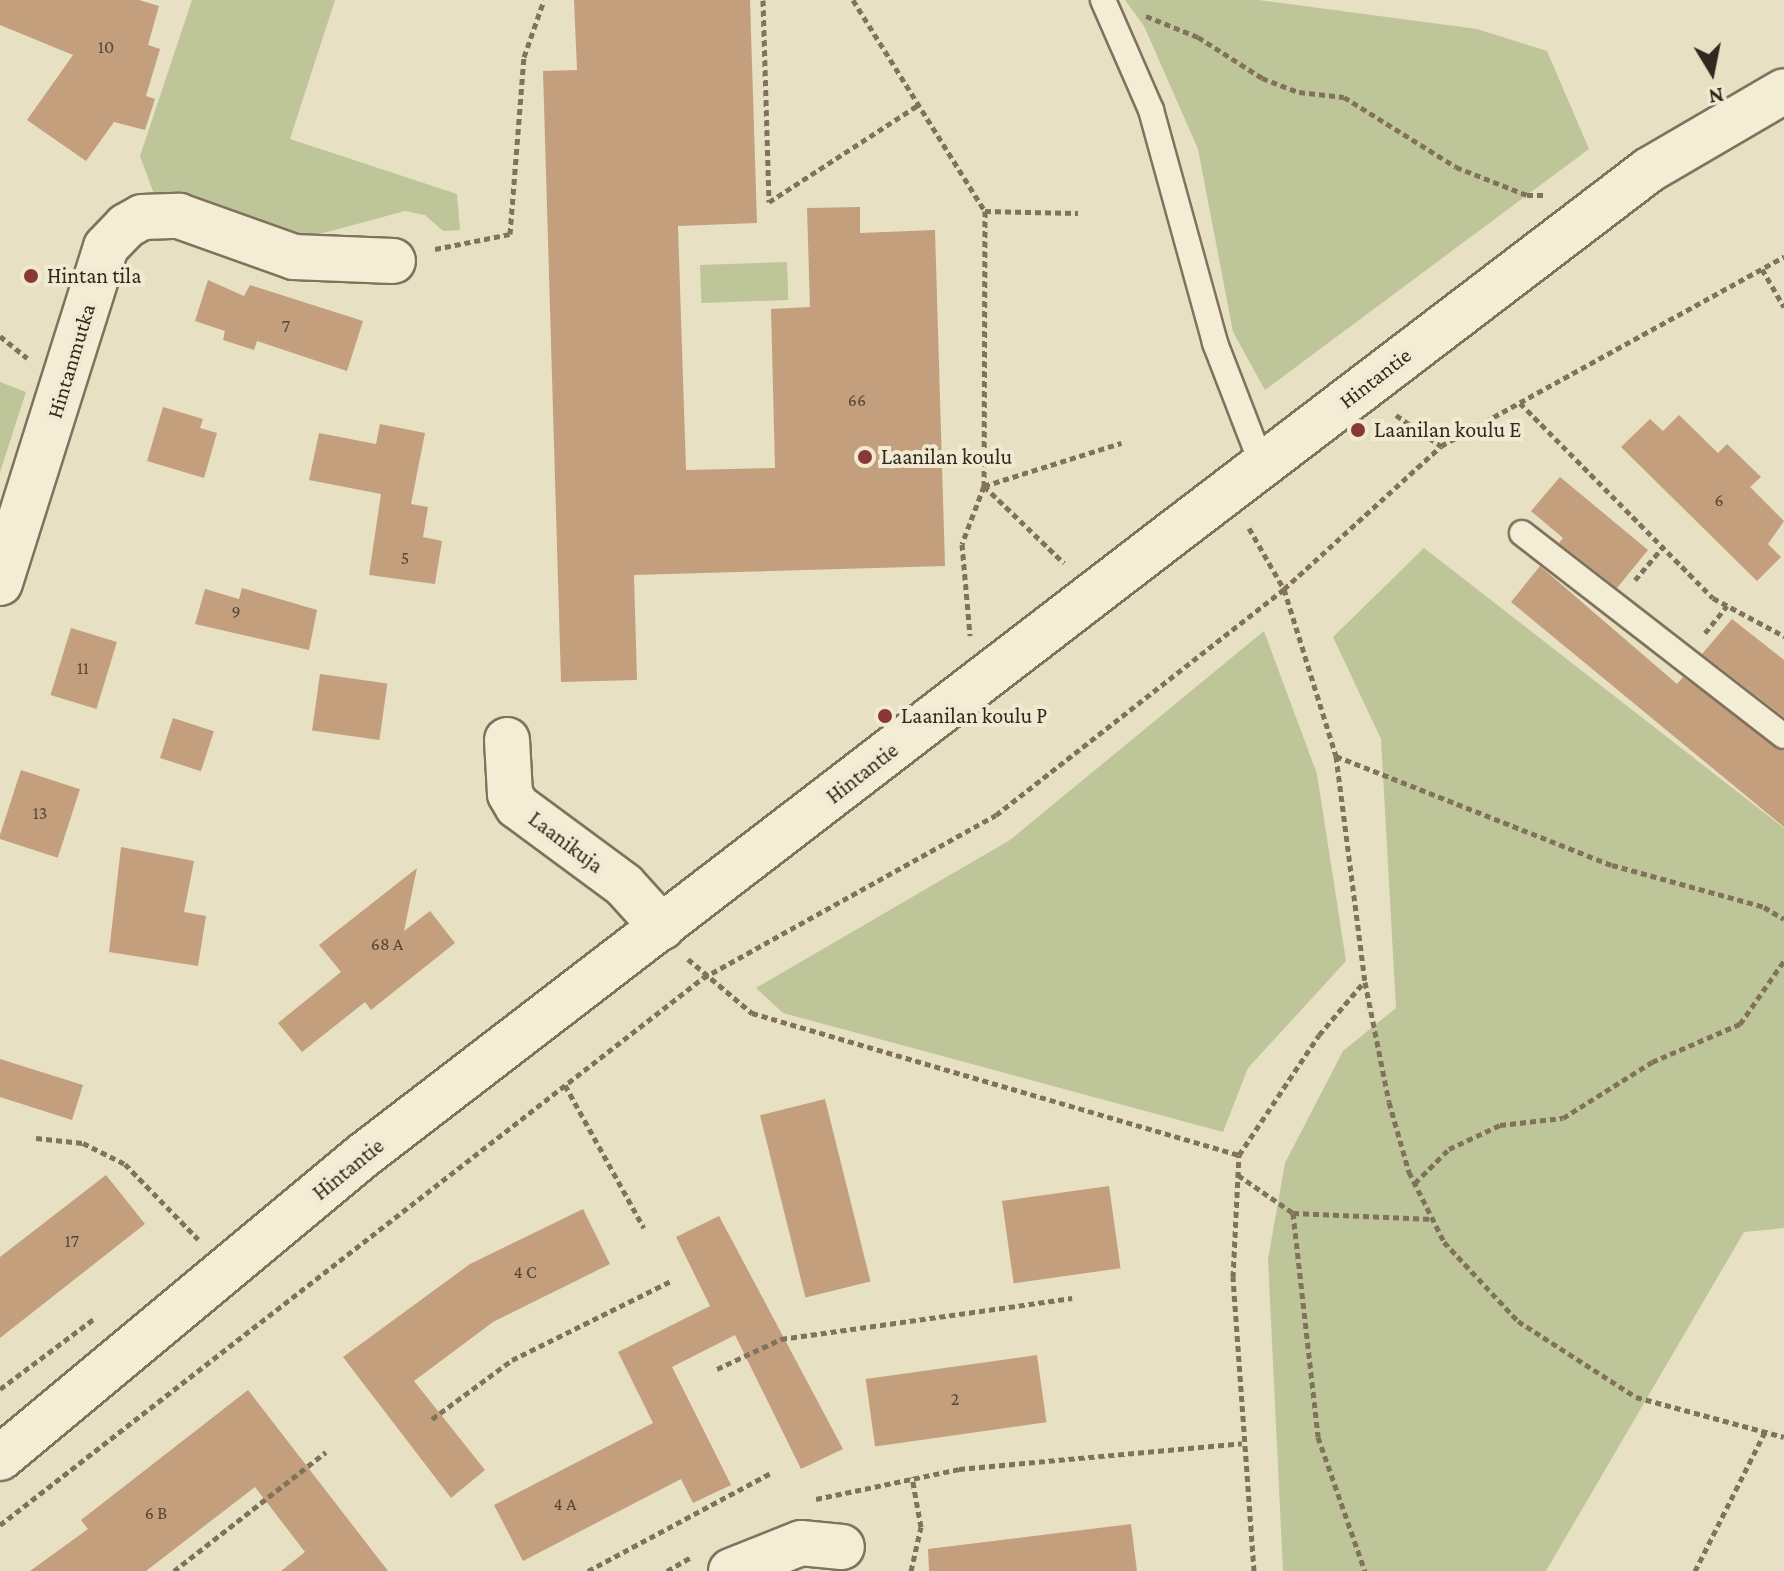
<!DOCTYPE html>
<html>
<head>
<meta charset="utf-8">
<style>
  body { margin:0 }
  #map { position:relative; width:1784px; height:1571px; overflow:hidden; background:#e8e0c3; font-family:"Crimson Pro",serif }
  div>[style] { position:absolute }
  [style*='--x'] { left:calc(var(--x)*1px); top:calc(var(--y)*1px); width:calc(var(--w)*1px); rotate:calc(var(--a)*1deg) }
  .green>* { inset:0; background:#bdc599; transform-origin:0 0 }
  .building>* { inset:0; background:#c39f7d; transform-origin:0 0 }
  .path>* { height:5px; margin-top:-2.5px; transform-origin:0; background:repeating-linear-gradient(90deg,#81725c 0 6px,transparent 0 10px) }
  .roads { filter:drop-shadow(2px 0 #81725c) drop-shadow(-2px 0 #81725c) drop-shadow(0 2px #81725c) drop-shadow(0 -2px #81725c) }
  .lane>* { height:24px; margin:-12px; padding:0 12px; transform-origin:12px; border-radius:12px; background:#f4edd5 }
  .street>* { height:44px; margin:-22px; padding:0 22px; transform-origin:22px; border-radius:22px; background:#f4edd5 }
  .secondary>* { height:44px; margin:-22px; padding:0 22px; transform-origin:22px; border-radius:22px; background:#f4edd5 }
  .dots>* { width:22px; height:22px; translate:-50% -50%; box-sizing:border-box; border:4px solid #f1ead2; border-radius:50% }
  span { translate:-50% -50%; white-space:nowrap; text-align:center; line-height:1.15; -webkit-text-stroke:8px #f1ead2; paint-order:stroke }
  .number-label { font-size:18px; color:#564636 }
  .number-label span { -webkit-text-stroke-width:0 }
  .poi-label { font-size:22px; color:#32291e }
  .left { translate:0 -50%; text-align:left }
  .street-label { font-size:22px; color:#32291e }
  .north { position:absolute; left:1672px; top:32px; width:80px; height:80px; -webkit-text-stroke:6px #f1ead2; paint-order:stroke; rotate:170deg; font-size:22px; font-weight:700; line-height:32px; text-align:center; color:#32291e }
  .north::after { content:''; display:block; margin:auto; width:28px; height:36px; background:#32291e; clip-path:polygon(50% 0,100% 100%,50% 72%,0 100%) }
</style>
</head>
<body>
<div id="map">
  <div class="green">
    <i style="clip-path:polygon(192px 0,335px 0,290px 139px,457px 194px,460px 230px,443px 231px,425px 215px,405px 211px,316px 235px,284px 235px,154px 194px,140px 156px)"></i>
    <i style="clip-path:polygon(1125px 0,1259px 0,1477px 29px,1547px 51px,1589px 149px,1265px 390px,1233px 332px,1198px 149px,1144px 26px)"></i>
    <i style="left:787px;top:262px;width:38px;height:87px;rotate:88deg"></i>
    <i style="clip-path:polygon(0 382px,26px 392px,0 472px)"></i>
    <i style="clip-path:polygon(1424px 548px,1784px 828px,1784px 1228px,1744px 1232px,1546px 1571px,1283px 1571px,1268px 1259px,1285px 1163px,1343px 1051px,1396px 1008px,1381px 739px,1333px 637px)"></i>
    <i style="clip-path:polygon(1264px 631px,1317px 774px,1346px 961px,1248px 1068px,1223px 1132px,783px 1013px,756px 988px,1010px 840px)"></i>
  </div>
  <div class="building">
    <i style="clip-path:polygon(0 0,139px 0,159px 6px,148px 45px,160px 49px,146px 96px,155px 99px,145px 130px,114px 122px,86px 161px,27px 120px,73px 55px,0 25px)"></i>
    <i style="clip-path:polygon(574px 0,750px 0,757px 223px,678px 226px,686px 470px,775px 468px,771px 309px,810px 307px,807px 208px,860px 207px,860px 233px,935px 230px,945px 566px,634px 575px,637px 680px,561px 682px,543px 71px,577px 70px)"></i>
    <i style="clip-path:polygon(208px 280px,244px 296px,250px 285px,363px 321px,347px 371px,257px 341px,254px 350px,223px 340px,225px 331px,195px 321px)"></i>
    <i style="clip-path:polygon(163px 407px,203px 419px,200px 428px,217px 433px,204px 478px,147px 461px)"></i>
    <i style="clip-path:polygon(1679px 415px,1718px 453px,1727px 444px,1761px 477px,1750px 487px,1784px 521px,1768px 544px,1781px 557px,1757px 581px,1621px 447px,1650px 419px,1663px 431px)"></i>
    <i style="clip-path:polygon(380px 424px,425px 433px,411px 504px,428px 507px,423px 537px,442px 541px,435px 584px,369px 575px,381px 494px,309px 480px,319px 433px,376px 444px)"></i>
    <i style="clip-path:polygon(1560px 477px,1648px 550px,1617px 588px,1559px 543px,1563px 538px,1531px 511px)"></i>
    <i style="clip-path:polygon(1540px 566px,1677px 684px,1683px 677px,1784px 751px,1784px 827px,1511px 602px)"></i>
    <i style="clip-path:polygon(242px 588px,317px 610px,309px 650px,195px 624px,205px 589px,239px 599px)"></i>
    <i style="clip-path:polygon(1732px 619px,1784px 660px,1784px 717px,1702px 654px)"></i>
    <i style="left:71px;top:628px;width:48px;height:70px;rotate:17deg"></i>
    <i style="left:320px;top:674px;width:68px;height:57px;rotate:8deg"></i>
    <i style="left:173px;top:718px;width:43px;height:42px;rotate:18deg"></i>
    <i style="left:21px;top:770px;width:62px;height:72px;rotate:18deg"></i>
    <i style="clip-path:polygon(121px 847px,194px 861px,184px 912px,206px 916px,198px 966px,109px 952px)"></i>
    <i style="clip-path:polygon(417px 868px,404px 931px,430px 911px,455px 943px,371px 1010px,365px 1002px,302px 1052px,278px 1023px,341px 972px,319px 945px)"></i>
    <i style="clip-path:polygon(0 1059px,83px 1085px,72px 1120px,0 1097px)"></i>
    <i style="left:825px;top:1099px;width:188px;height:67px;rotate:76deg"></i>
    <i style="clip-path:polygon(106px 1175px,145px 1224px,0 1338px,0 1257px)"></i>
    <i style="left:1109px;top:1186px;width:83px;height:108px;rotate:82deg"></i>
    <i style="clip-path:polygon(583px 1209px,610px 1264px,493px 1322px,414px 1381px,485px 1470px,451px 1498px,343px 1357px,470px 1264px)"></i>
    <i style="clip-path:polygon(719px 1216px,843px 1449px,801px 1469px,735px 1335px,672px 1367px,731px 1485px,693px 1503px,681px 1479px,523px 1561px,494px 1505px,653px 1423px,618px 1352px,710px 1306px,676px 1237px)"></i>
    <i style="left:1037px;top:1355px;width:68px;height:173px;rotate:82deg"></i>
    <i style="clip-path:polygon(248px 1390px,388px 1571px,281px 1571px,305px 1552px,255px 1487px,146px 1571px,30px 1571px,88px 1529px,81px 1520px)"></i>
    <i style="clip-path:polygon(1131px 1524px,1137px 1571px,929px 1571px,928px 1549px)"></i>
  </div>
  <div class="path">
    <i style="--x:763;--y:0;--w:202;--a:88.3"></i>
    <i style="--x:769;--y:202;--w:180;--a:-33"></i>
    <i style="--x:853;--y:0;--w:249;--a:58"></i>
    <i style="--x:985;--y:211;--w:275;--a:90.2"></i>
    <i style="--x:984;--y:486;--w:62;--a:110.8"></i>
    <i style="--x:962;--y:544;--w:92;--a:85"></i>
    <i style="--x:1146;--y:16;--w:56;--a:22"></i>
    <i style="--x:1198;--y:37;--w:76;--a:32.6"></i>
    <i style="--x:1262;--y:78;--w:40;--a:21"></i>
    <i style="--x:1299;--y:92;--w:45;--a:6.3"></i>
    <i style="--x:1344;--y:97;--w:132;--a:32"></i>
    <i style="--x:1456;--y:167;--w:76;--a:21.5"></i>
    <i style="--x:1527;--y:195;--w:16;--a:0"></i>
    <i style="--x:985;--y:211;--w:93;--a:1.2"></i>
    <i style="--x:435;--y:249;--w:76;--a:-11.3"></i>
    <i style="--x:510;--y:234;--w:178;--a:-85.5"></i>
    <i style="--x:524;--y:57;--w:60;--a:-70.7"></i>
    <i style="--x:1762;--y:269;--w:44;--a:59.9"></i>
    <i style="--x:0;--y:336;--w:35;--a:39"></i>
    <i style="--x:1520;--y:403;--w:274;--a:45.3"></i>
    <i style="--x:1713;--y:598;--w:81;--a:28.2"></i>
    <i style="--x:1396;--y:415;--w:55;--a:34.6"></i>
    <i style="--x:984;--y:486;--w:144;--a:-17.4"></i>
    <i style="--x:984;--y:486;--w:111;--a:43.9"></i>
    <i style="--x:1249;--y:528;--w:70;--a:60.2"></i>
    <i style="--x:1284;--y:589;--w:175;--a:72.7"></i>
    <i style="--x:1336;--y:756;--w:297;--a:21.6"></i>
    <i style="--x:1612;--y:865;--w:158;--a:15.4"></i>
    <i style="--x:1764;--y:907;--w:23;--a:31"></i>
    <i style="--x:1635;--y:580;--w:43;--a:-49.7"></i>
    <i style="--x:1705;--y:633;--w:35;--a:-51"></i>
    <i style="--x:1336;--y:756;--w:228;--a:82.7"></i>
    <i style="--x:1365;--y:982;--w:122;--a:78.7"></i>
    <i style="--x:1389;--y:1102;--w:73;--a:74.1"></i>
    <i style="--x:1409;--y:1172;--w:78;--a:63.4"></i>
    <i style="--x:1444;--y:1242;--w:108;--a:46.9"></i>
    <i style="--x:1518;--y:1321;--w:140;--a:32.8"></i>
    <i style="--x:1636;--y:1397;--w:153;--a:15.1"></i>
    <i style="--x:688;--y:959;--w:84;--a:40.2"></i>
    <i style="--x:752;--y:1013;--w:507;--a:16.26"></i>
    <i style="--x:565;--y:1085;--w:163;--a:61.1"></i>
    <i style="--x:36;--y:1138;--w:47;--a:6.1"></i>
    <i style="--x:83;--y:1143;--w:47;--a:26.6"></i>
    <i style="--x:125;--y:1164;--w:105;--a:45.8"></i>
    <i style="--x:1238;--y:1175;--w:67;--a:34.6"></i>
    <i style="--x:1293;--y:1213;--w:140;--a:2.5"></i>
    <i style="--x:1415;--y:1183;--w:48;--a:-45"></i>
    <i style="--x:1449;--y:1149;--w:56;--a:-25.2"></i>
    <i style="--x:1500;--y:1125;--w:63;--a:-6.3"></i>
    <i style="--x:1563;--y:1118;--w:105;--a:-32.2"></i>
    <i style="--x:1652;--y:1062;--w:96;--a:-23.4"></i>
    <i style="--x:1740;--y:1024;--w:77;--a:-55.1"></i>
    <i style="--x:1293;--y:1213;--w:225;--a:83.6"></i>
    <i style="--x:1318;--y:1437;--w:142;--a:70.7"></i>
    <i style="--x:717;--y:1369;--w:71;--a:-25.1"></i>
    <i style="--x:781;--y:1339;--w:294;--a:-8"></i>
    <i style="--x:0;--y:1389;--w:119;--a:-36.8"></i>
    <i style="--x:432;--y:1419;--w:99;--a:-36.4"></i>
    <i style="--x:512;--y:1360;--w:178;--a:-26.4"></i>
    <i style="--x:816;--y:1499;--w:146;--a:-11.8"></i>
    <i style="--x:959;--y:1469;--w:284;--a:-5.2"></i>
    <i style="--x:0;--y:1525;--w:891;--a:-37.89"></i>
    <i style="--x:703;--y:978;--w:335;--a:-29.1"></i>
    <i style="--x:996;--y:815;--w:366;--a:-38.1"></i>
    <i style="--x:1284;--y:589;--w:212;--a:-42.3"></i>
    <i style="--x:1441;--y:446;--w:392;--a:-28.9"></i>
    <i style="--x:174;--y:1571;--w:193;--a:-38.1"></i>
    <i style="--x:588;--y:1571;--w:208;--a:-28.2"></i>
    <i style="--x:667;--y:1571;--w:28;--a:-30"></i>
    <i style="--x:911;--y:1571;--w:45;--a:-77.2"></i>
    <i style="--x:921;--y:1527;--w:51;--a:-100.2"></i>
    <i style="--x:1254;--y:1571;--w:295;--a:-94.1"></i>
    <i style="--x:1233;--y:1277;--w:122;--a:-87.2"></i>
    <i style="--x:1239;--y:1155;--w:144;--a:-56.3"></i>
    <i style="--x:1319;--y:1035;--w:70;--a:-49.7"></i>
    <i style="--x:1695;--y:1571;--w:156;--a:-63.3"></i>
  </div>
  <div class="roads">
    <div class="lane">
      <i style="--x:1103;--y:0;--w:120;--a:66.4"></i>
      <i style="--x:1151;--y:110;--w:242;--a:74.6"></i>
      <i style="--x:1215;--y:343;--w:131;--a:68.9"></i>
      <i style="--x:1522;--y:533;--w:331;--a:37.8"></i>
    </div>
    <div class="street">
      <i style="--x:0;--y:583;--w:352;--a:-72.5"></i>
      <i style="--x:106;--y:247;--w:29;--a:-46"></i>
      <i style="--x:126;--y:226;--w:18;--a:-29"></i>
      <i style="--x:142;--y:217;--w:37;--a:-2"></i>
      <i style="--x:179;--y:216;--w:122;--a:19.6"></i>
      <i style="--x:294;--y:257;--w:99;--a:2.3"></i>
      <i style="--x:507;--y:740;--w:54;--a:86.8"></i>
      <i style="--x:510;--y:794;--w:14;--a:60"></i>
      <i style="--x:517;--y:806;--w:133;--a:36.4"></i>
      <i style="--x:624;--y:885;--w:57;--a:47.9"></i>
      <i style="--x:731;--y:1571;--w:75;--a:-21.8"></i>
      <i style="--x:801;--y:1543;--w:41;--a:5.6"></i>
    </div>
    <div class="secondary">
      <i style="--x:0;--y:1458;--w:475;--a:-39.8"></i>
      <i style="--x:365;--y:1154;--w:1029;--a:-37.54"></i>
      <i style="--x:1181;--y:527;--w:589;--a:-37.34"></i>
      <i style="--x:1649;--y:170;--w:156;--a:-30.3"></i>
    </div>
  </div>
  <div class="dots">
    <i style="left:31px;top:276px;background:#893833"></i>
    <i style="left:1358px;top:430px;background:#893833"></i>
    <i style="left:865px;top:457px;background:#893833"></i>
    <i style="left:885px;top:716px;background:#893833"></i>
  </div>
  <div class="number-label">
    <span style="left:106px;top:47px">10</span>
    <span style="left:286px;top:326px">7</span>
    <span style="left:857px;top:400px">66</span>
    <span style="left:1719px;top:500px">6</span>
    <span style="left:405px;top:558px">5</span>
    <span style="left:236px;top:612px">9</span>
    <span style="left:83px;top:668px">11</span>
    <span style="left:40px;top:813px">13</span>
    <span style="left:387px;top:944px">68 A</span>
    <span style="left:72px;top:1241px">17</span>
    <span style="left:525px;top:1272px">4 C</span>
    <span style="left:955px;top:1399px">2</span>
    <span style="left:565px;top:1504px">4 A</span>
    <span style="left:156px;top:1513px">6 B</span>
  </div>
  <div class="poi-label">
    <span class="left" style="left:47px;top:276px">Hintan tila</span>
    <span class="left" style="left:1374px;top:430px">Laanilan koulu E</span>
    <span class="left" style="left:881px;top:457px">Laanilan koulu</span>
    <span class="left" style="left:901px;top:716px">Laanilan koulu P</span>
  </div>
  <div class="street-label">
    <span style="left:71px;top:361px;rotate:-73deg">Hintanmutka</span>
    <span style="left:1375px;top:378px;rotate:-38deg">Hintantie</span>
    <span style="left:862px;top:773px;rotate:-38deg">Hintantie</span>
    <span style="left:566px;top:842px;rotate:37deg">Laanikuja</span>
    <span style="left:348px;top:1169px;rotate:-39deg">Hintantie</span>
  </div>
  <div class="north">N</div>
</div>
</body>
</html>
